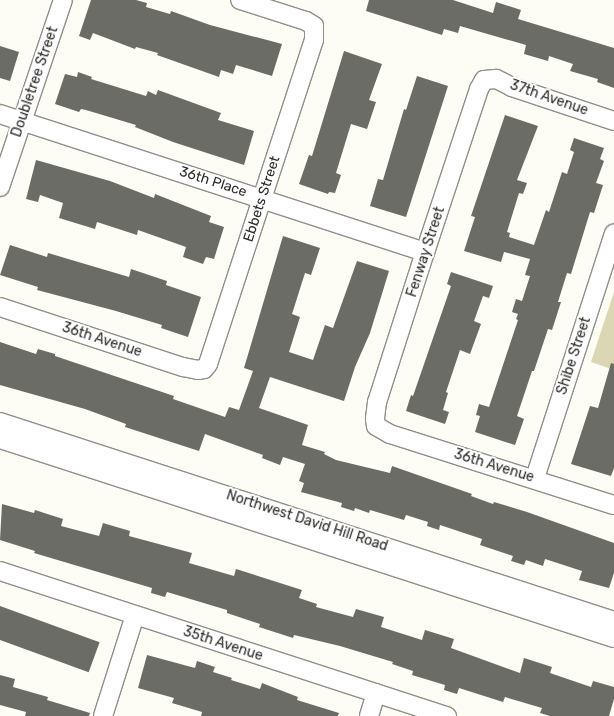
<!DOCTYPE html>
<html>
<head>
<meta charset="utf-8">
<style>
  body { margin:0 }
  #map { position:relative; width:614px; height:716px; overflow:hidden; background:#fdfcf5; font-family:Rubik,sans-serif }
  div>[style] { position:absolute }
  [style*='--x'] { left:calc(var(--x)*1px); top:calc(var(--y)*1px); width:calc(var(--w)*1px); rotate:calc(var(--a)*1deg) }
  .green>* { inset:0; background:#dbd7b4 }
  .building>* { inset:0; background:#6c6c66; transform-origin:0 0 }
  .roads { filter:drop-shadow(1px 0 #908f88) drop-shadow(-1px 0 #908f88) drop-shadow(0 1px #908f88) drop-shadow(0 -1px #908f88) }
  .minor>* { height:18px; margin:-9px; padding:0 9px; transform-origin:9px; border-radius:9px; background:#fff }
  span { translate:-50% -50%; white-space:nowrap; text-align:center; line-height:1.15; -webkit-text-stroke:4px #fff; paint-order:stroke }
  .street-label { font-size:14px; color:#2b2b28 }
</style>
</head>
<body>
<div id="map">
  <div class="green">
    <i style="clip-path:polygon(614px 292px,614px 370px,591px 362px)"></i>
  </div>
  <div class="building">
    <i style="clip-path:polygon(91px 0,136px 0,147px 3px,146px 7px,170px 14px,171px 11px,210px 25px,282px 44px,272px 76px,236px 65px,233px 74px,221px 70px,219px 77px,157px 55px,158px 53px,136px 47px,135px 49px,93px 33px,90px 40px,79px 36px)"></i>
    <i style="clip-path:polygon(369px 0,453px 0,493px 13px,496px 2px,521px 10px,518px 19px,614px 48px,614px 88px,597px 82px,598px 79px,570px 71px,573px 64px,549px 56px,548px 61px,524px 54px,526px 45px,460px 26px,458px 33px,444px 29px,442px 35px,366px 11px)"></i>
    <i style="clip-path:polygon(0 46px,19px 52px,10px 81px,0 78px)"></i>
    <i style="clip-path:polygon(344px 51px,382px 64px,369px 100px,376px 102px,367px 129px,351px 124px,336px 173px,341px 175px,335px 193px,329px 192px,328px 194px,299px 184px,309px 155px,312px 156px)"></i>
    <i style="clip-path:polygon(78px 72px,92px 77px,91px 79px,146px 96px,148px 91px,156px 95px,158px 90px,221px 113px,218px 120px,254px 131px,244px 165px,173px 142px,135px 127px,136px 125px,86px 110px,81px 109px,79px 112px,55px 104px,65px 74px,77px 77px)"></i>
    <i style="clip-path:polygon(417px 76px,448px 86px,406px 217px,370px 206px,378px 179px,383px 180px,404px 109px,406px 110px)"></i>
    <i style="clip-path:polygon(505px 115px,538px 126px,517px 180px,527px 183px,523px 194px,519px 193px,507px 232px,510px 233px,509px 237px,534px 245px,546px 210px,549px 212px,562px 172px,567px 174px,574px 152px,570px 150px,574px 138px,604px 148px,600px 159px,604px 161px,596px 183px,603px 185px,594px 213px,590px 212px,571px 274px,567px 273px,558px 302px,561px 302px,552px 330px,548px 329px,534px 371px,532px 371px,517px 416px,524px 419px,515px 445px,475px 432px,480px 416px,476px 415px,479px 404px,489px 407px,518px 320px,516px 319px,518px 314px,512px 312px,516px 299px,522px 301px,530px 276px,525px 275px,530px 259px,504px 252px,501px 262px,464px 251px,475px 217px,471px 216px)"></i>
    <i style="clip-path:polygon(36px 160px,110px 181px,154px 198px,155px 194px,211px 216px,209px 222px,224px 227px,214px 259px,206px 257px,203px 264px,183px 257px,186px 247px,138px 230px,137px 235px,97px 222px,95px 229px,59px 218px,63px 203px,40px 195px,38px 202px,26px 199px)"></i>
    <i style="clip-path:polygon(283px 236px,320px 248px,311px 275px,305px 273px,292px 314px,300px 317px,289px 352px,313px 360px,325px 325px,333px 328px,357px 261px,389px 271px,370px 333px,355px 367px,344px 401px,270px 377px,259px 408px,308px 425px,302px 445px,325px 452px,324px 454px,336px 460px,390px 473px,392px 466px,472px 494px,471px 496px,493px 504px,494px 502px,527px 512px,614px 543px,614px 573px,609px 588px,579px 580px,582px 571px,545px 559px,543px 566px,526px 560px,524px 565px,511px 561px,513px 556px,480px 545px,482px 539px,440px 525px,439px 530px,427px 526px,428px 522px,406px 515px,404px 520px,370px 510px,369px 513px,355px 508px,354px 511px,341px 507px,342px 503px,301px 492px,304px 483px,299px 481px,305px 464px,283px 457px,280px 465px,262px 458px,263px 455px,205px 434px,199px 451px,125px 427px,126px 424px,85px 409px,0 385px,0 342px,36px 354px,38px 349px,55px 354px,55px 356px,174px 396px,173px 399px,225px 417px,229px 407px,239px 410px,253px 371px,244px 368px)"></i>
    <i style="clip-path:polygon(10px 245px,47px 257px,48px 253px,129px 277px,131px 269px,167px 281px,166px 285px,201px 297px,188px 337px,161px 328px,162px 325px,116px 311px,37px 290px,38px 287px,0 275px)"></i>
    <i style="clip-path:polygon(451px 272px,493px 286px,489px 298px,483px 296px,474px 321px,481px 324px,470px 354px,460px 350px,446px 392px,448px 393px,443px 410px,449px 412px,445px 424px,406px 411px,411px 395px,413px 396px,451px 286px,447px 284px)"></i>
    <i style="clip-path:polygon(611px 363px,614px 364px,614px 468px,611px 476px,571px 464px,590px 406px,598px 408px)"></i>
    <i style="clip-path:polygon(2px 504px,34px 513px,35px 510px,63px 519px,61px 526px,99px 536px,103px 523px,130px 531px,129px 536px,192px 553px,189px 563px,234px 576px,236px 569px,302px 590px,299px 598px,317px 604px,316px 607px,353px 617px,356px 609px,384px 617px,381px 627px,422px 640px,425px 630px,454px 639px,451px 648px,520px 673px,524px 658px,552px 667px,550px 673px,591px 687px,593px 681px,614px 687px,614px 699px,609px 716px,550px 716px,540px 713px,542px 708px,505px 697px,503px 702px,459px 688px,457px 694px,444px 690px,445px 685px,412px 675px,413px 671px,392px 664px,393px 662px,340px 646px,294px 635px,293px 638px,259px 627px,260px 624px,227px 613px,227px 610px,167px 592px,165px 597px,151px 593px,152px 588px,34px 553px,35px 551px,0 540px)"></i>
    <i style="left:0;top:606px;width:106px;height:32px;rotate:20deg"></i>
    <i style="clip-path:polygon(147px 655px,195px 668px,197px 661px,215px 667px,213px 672px,232px 678px,231px 680px,260px 689px,262px 683px,298px 697px,297px 700px,339px 713px,338px 716px,201px 716px,202px 712px,172px 703px,174px 698px,138px 688px)"></i>
    <i style="clip-path:polygon(0 675px,15px 679px,13px 687px,48px 697px,47px 700px,90px 713px,89px 716px,25px 716px,26px 712px,0 705px)"></i>
  </div>
  <div class="roads">
    <div class="minor">
      <i style="--x:0;--y:114;--w:447;--a:18"></i>
      <i style="--x:614;--y:121;--w:108;--a:-161.6"></i>
      <i style="--x:512;--y:87;--w:18;--a:-153"></i>
      <i style="--x:496;--y:79;--w:12;--a:175"></i>
      <i style="--x:484;--y:80;--w:10;--a:119"></i>
      <i style="--x:479;--y:89;--w:172;--a:108.3"></i>
      <i style="--x:425;--y:252;--w:157;--a:107.7"></i>
      <i style="--x:377;--y:402;--w:17;--a:97"></i>
      <i style="--x:375;--y:419;--w:7;--a:82"></i>
      <i style="--x:376;--y:426;--w:16;--a:30"></i>
      <i style="--x:390;--y:434;--w:235;--a:17.6"></i>
      <i style="--x:0;--y:187;--w:197;--a:-71.4"></i>
      <i style="--x:0;--y:307;--w:193;--a:18.2"></i>
      <i style="--x:183;--y:367;--w:15;--a:11"></i>
      <i style="--x:198;--y:370;--w:6;--a:-9"></i>
      <i style="--x:204;--y:369;--w:6;--a:-51"></i>
      <i style="--x:208;--y:364;--w:341;--a:-71.9"></i>
      <i style="--x:314;--y:40;--w:14;--a:-90"></i>
      <i style="--x:314;--y:26;--w:9;--a:-148"></i>
      <i style="--x:306;--y:21;--w:69;--a:-162.3"></i>
      <i style="--x:0;--y:422;--w:645;--a:17.96"></i>
      <i style="--x:0;--y:439;--w:645;--a:17.96"></i>
      <i style="--x:535;--y:478;--w:257;--a:-72.1"></i>
      <i style="--x:0;--y:571;--w:470;--a:18"></i>
      <i style="--x:103;--y:716;--w:106;--a:-72.4"></i>
      <i style="--x:369;--y:716;--w:24;--a:-73"></i>
    </div>
  </div>
  <div class="street-label">
    <span style="left:35px;top:82px;rotate:-71deg">Doubletree Street</span>
    <span style="left:549px;top:98px;rotate:19deg">37th Avenue</span>
    <span style="left:213px;top:182px;rotate:18deg">36th Place</span>
    <span style="left:262px;top:199px;rotate:-72deg">Ebbets Street</span>
    <span style="left:426px;top:252px;rotate:-72deg">Fenway Street</span>
    <span style="left:102px;top:340px;rotate:18deg">36th Avenue</span>
    <span style="left:574px;top:356px;rotate:-72deg">Shibe Street</span>
    <span style="left:494px;top:466px;rotate:17deg">36th Avenue</span>
    <span style="left:307px;top:521px;rotate:18deg">Northwest David Hill Road</span>
    <span style="left:223px;top:644px;rotate:18deg">35th Avenue</span>
  </div>
</div>
</body>
</html>
